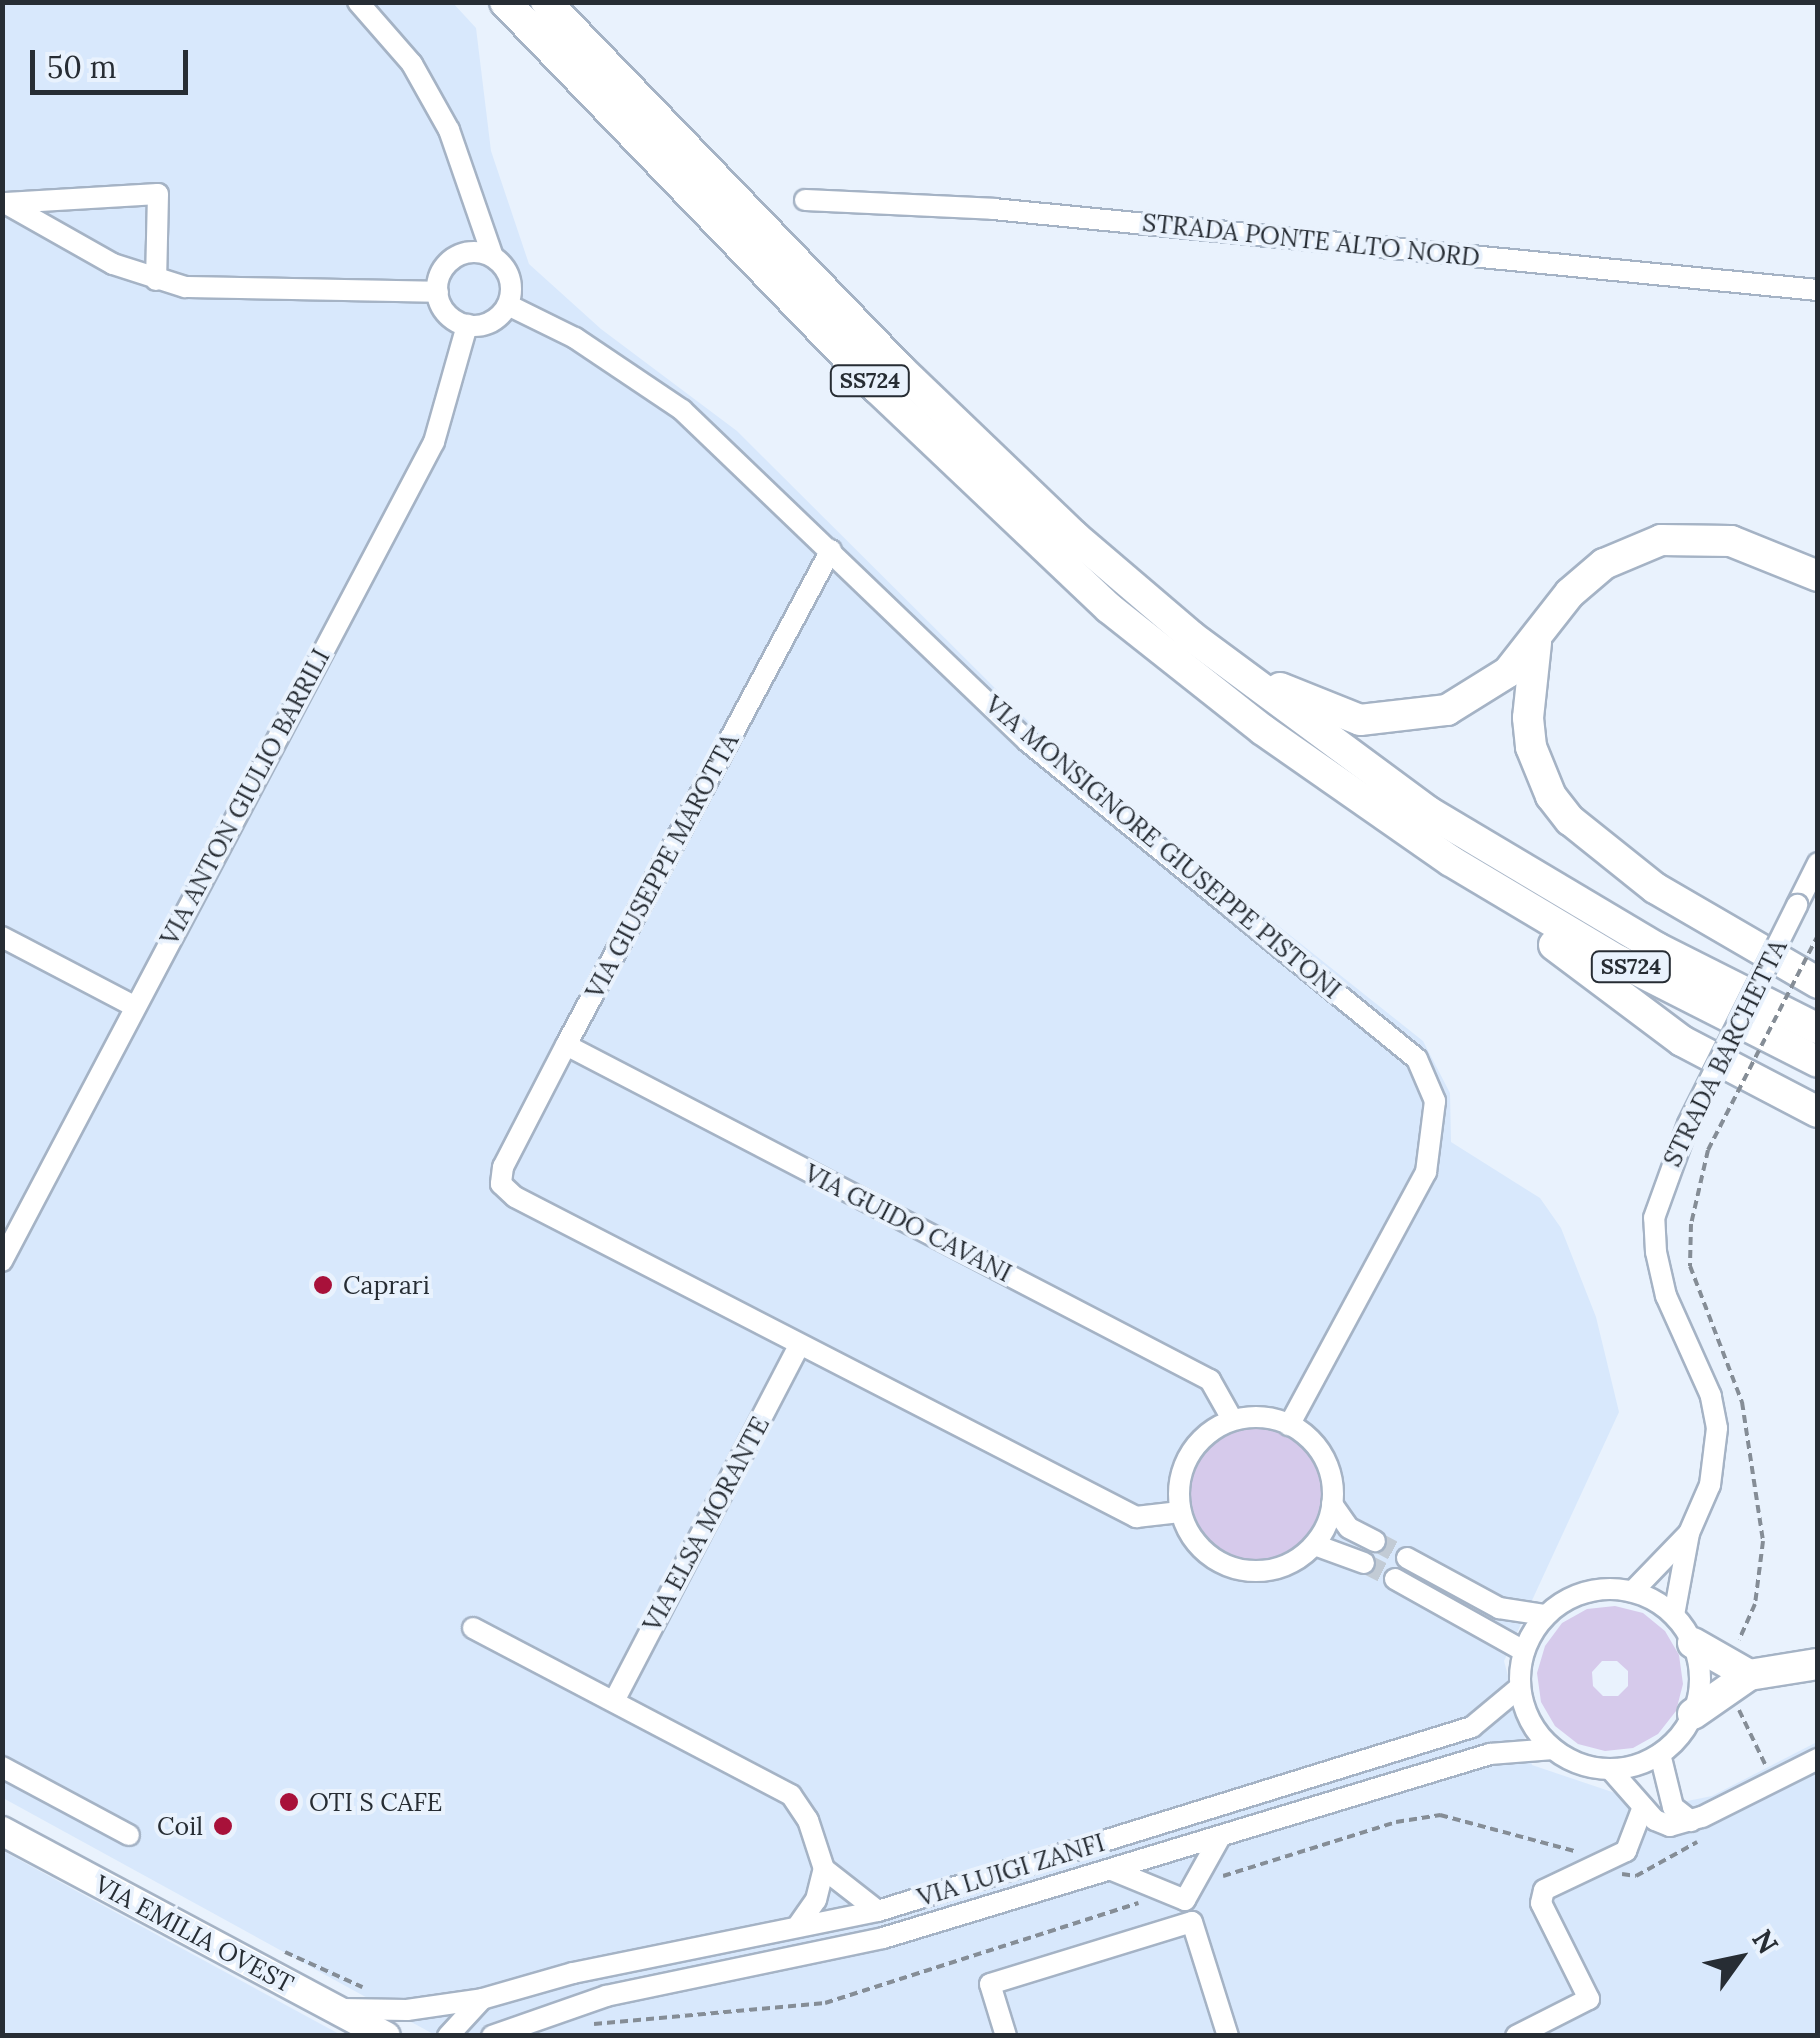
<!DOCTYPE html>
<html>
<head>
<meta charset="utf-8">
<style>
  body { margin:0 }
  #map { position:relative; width:1820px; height:2038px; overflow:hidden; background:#e9f2fd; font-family:Lora,serif }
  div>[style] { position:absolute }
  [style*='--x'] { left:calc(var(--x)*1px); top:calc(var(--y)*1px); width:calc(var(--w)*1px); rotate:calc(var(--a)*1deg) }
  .built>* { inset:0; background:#d8e8fc }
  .green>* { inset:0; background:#d6caeb }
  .round { border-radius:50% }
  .minor-tunnel>* { height:20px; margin-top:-10px; transform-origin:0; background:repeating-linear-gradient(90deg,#c2cbd5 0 20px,transparent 0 30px) }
  .path>* { height:4px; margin-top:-2px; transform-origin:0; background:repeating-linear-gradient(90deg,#858d96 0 8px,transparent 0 13px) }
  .roads { filter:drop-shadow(2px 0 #a5b3c5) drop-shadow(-2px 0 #a5b3c5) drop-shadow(0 2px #a5b3c5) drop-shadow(0 -2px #a5b3c5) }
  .minor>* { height:20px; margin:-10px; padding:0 10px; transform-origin:10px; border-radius:10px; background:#fff }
  .minor>.ring { margin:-10px; padding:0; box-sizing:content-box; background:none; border:20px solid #fff; border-radius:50% }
  .major>* { height:28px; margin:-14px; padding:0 14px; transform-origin:14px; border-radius:14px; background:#fff }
  .highway>* { height:30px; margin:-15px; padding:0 15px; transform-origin:15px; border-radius:15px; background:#fff }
  .path-bridge>* { height:4px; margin-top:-2px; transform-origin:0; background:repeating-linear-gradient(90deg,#858d96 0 8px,transparent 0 13px) }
  .bridges { filter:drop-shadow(2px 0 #a5b3c5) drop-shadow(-2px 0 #a5b3c5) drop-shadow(0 2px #a5b3c5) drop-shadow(0 -2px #a5b3c5) }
  .minor-bridge>* { height:20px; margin:-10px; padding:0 10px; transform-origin:10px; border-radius:10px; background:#fff }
  .dots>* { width:28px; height:28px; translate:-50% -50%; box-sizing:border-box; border:5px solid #e9f2fd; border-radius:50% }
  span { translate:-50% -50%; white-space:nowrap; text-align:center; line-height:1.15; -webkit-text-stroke:8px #e9f2fd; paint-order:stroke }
  .shield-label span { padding:2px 8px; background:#e9f2fd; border:2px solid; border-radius:8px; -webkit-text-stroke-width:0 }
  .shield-label { font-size:22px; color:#272d34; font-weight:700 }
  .street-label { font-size:25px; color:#272d34 }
  .poi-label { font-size:25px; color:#272d34 }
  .left { translate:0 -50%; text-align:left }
  .right { translate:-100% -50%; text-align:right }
  .frame { position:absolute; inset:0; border:5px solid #272d34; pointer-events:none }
  .north { position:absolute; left:1690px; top:1908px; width:100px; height:100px; -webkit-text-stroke:8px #e9f2fd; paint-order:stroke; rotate:57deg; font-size:28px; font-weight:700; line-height:40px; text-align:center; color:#272d34 }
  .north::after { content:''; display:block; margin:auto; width:35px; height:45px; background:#272d34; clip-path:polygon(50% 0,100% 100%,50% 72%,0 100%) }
  .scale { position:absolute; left:30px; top:50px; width:158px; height:45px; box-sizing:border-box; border:5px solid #272d34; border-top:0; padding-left:12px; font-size:30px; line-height:35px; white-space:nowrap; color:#272d34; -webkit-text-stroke:8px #e9f2fd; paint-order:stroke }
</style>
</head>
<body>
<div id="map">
  <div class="built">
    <i style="clip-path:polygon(3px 3px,453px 3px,476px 28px,491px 151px,529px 264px,601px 329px,737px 431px,1057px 750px,1423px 1041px,1450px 1093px,1451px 1142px,1540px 1198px,1561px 1228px,1596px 1317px,1619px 1412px,1504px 1661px,1532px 1765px,1624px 1796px,1633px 1812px,1712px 1796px,1817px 1742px,1817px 2035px,435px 2035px,3px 1798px)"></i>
    <i style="clip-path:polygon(2px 1851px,3px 1851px,341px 2035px,3px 2035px)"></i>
  </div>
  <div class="green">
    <i class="round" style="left:1190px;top:1428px;width:132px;height:132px"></i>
    <i style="clip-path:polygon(evenodd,1615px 1606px,1643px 1613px,1665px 1631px,1679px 1655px,1683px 1684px,1676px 1711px,1658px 1734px,1633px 1748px,1605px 1751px,1578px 1744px,1555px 1726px,1541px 1702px,1537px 1673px,1545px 1646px,1562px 1623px,1587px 1609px,1615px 1606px,1602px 1661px,1617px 1661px,1628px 1671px,1628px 1686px,1618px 1696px,1603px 1696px,1593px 1686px,1592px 1672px,1602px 1661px)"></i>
  </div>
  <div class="minor-tunnel">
    <i style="--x:1375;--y:1541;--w:36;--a:28"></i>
    <i style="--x:1364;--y:1563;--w:35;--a:27"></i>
  </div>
  <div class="path">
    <i style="--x:1708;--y:1150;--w:76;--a:102.9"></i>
    <i style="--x:1691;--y:1224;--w:42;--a:91.4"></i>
    <i style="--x:1690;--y:1266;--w:146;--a:69.1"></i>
    <i style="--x:1742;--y:1402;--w:141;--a:81.4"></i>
    <i style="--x:1763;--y:1541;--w:64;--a:97.2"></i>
    <i style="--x:1755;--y:1604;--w:39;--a:114"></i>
    <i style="--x:1739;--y:1710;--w:60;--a:64.3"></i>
    <i style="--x:1622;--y:1874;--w:14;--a:8"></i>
    <i style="--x:1636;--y:1876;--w:70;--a:-29.1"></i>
    <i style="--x:1223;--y:1876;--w:181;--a:-17.3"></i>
    <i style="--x:1396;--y:1822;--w:45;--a:-9"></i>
    <i style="--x:1440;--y:1815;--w:139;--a:15"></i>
    <i style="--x:285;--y:1952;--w:85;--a:24.4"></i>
    <i style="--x:594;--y:2024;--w:232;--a:-5.2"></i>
    <i style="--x:825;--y:2003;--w:329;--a:-17.7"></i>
  </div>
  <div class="roads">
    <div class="minor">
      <i style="--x:358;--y:2;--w:82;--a:48.9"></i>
      <i style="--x:412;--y:64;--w:76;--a:60.7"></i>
      <i style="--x:449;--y:130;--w:134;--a:70.9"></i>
      <i style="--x:805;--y:200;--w:188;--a:2.7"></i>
      <i style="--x:993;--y:209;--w:829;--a:5.61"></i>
      <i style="--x:5;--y:203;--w:124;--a:29.5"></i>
      <i style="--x:113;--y:264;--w:76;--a:17.7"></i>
      <i style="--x:185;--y:287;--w:253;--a:1.1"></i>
      <i style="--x:6;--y:203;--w:152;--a:-3.4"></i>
      <i style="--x:158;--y:194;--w:86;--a:91.3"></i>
      <i class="ring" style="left:437px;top:252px;width:54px;height:54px"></i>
      <i style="--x:508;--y:305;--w:75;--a:26.2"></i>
      <i style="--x:575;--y:338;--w:129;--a:33.9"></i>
      <i style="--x:682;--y:410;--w:478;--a:43.8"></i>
      <i style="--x:1027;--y:741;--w:503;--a:39.19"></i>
      <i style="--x:1417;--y:1059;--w:46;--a:66.8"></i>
      <i style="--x:1435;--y:1101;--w:72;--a:97.2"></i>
      <i style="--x:1426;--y:1172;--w:288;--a:118.4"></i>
      <i style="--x:831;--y:550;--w:561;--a:118.16"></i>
      <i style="--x:566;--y:1045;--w:137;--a:117.3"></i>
      <i style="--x:503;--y:1167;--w:17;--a:97"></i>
      <i style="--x:501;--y:1184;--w:19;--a:43"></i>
      <i style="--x:515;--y:1197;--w:699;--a:27.26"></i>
      <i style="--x:1136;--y:1517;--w:44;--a:-6.5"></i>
      <i style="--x:1797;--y:905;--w:47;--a:-63.4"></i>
      <i style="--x:2;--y:937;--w:149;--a:27.6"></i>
      <i style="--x:566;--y:1045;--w:726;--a:27.48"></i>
      <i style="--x:1210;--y:1380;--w:45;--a:60.6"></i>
      <i style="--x:2;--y:1261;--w:926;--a:-62.19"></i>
      <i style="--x:434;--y:442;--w:122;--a:-74.2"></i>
      <i class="ring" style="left:1179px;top:1417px;width:134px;height:134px"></i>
      <i style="--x:1332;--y:1504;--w:29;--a:55"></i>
      <i style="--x:1349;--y:1528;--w:29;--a:27"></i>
      <i style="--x:1315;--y:1545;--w:52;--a:20.2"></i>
      <i style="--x:1407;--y:1558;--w:105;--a:28.5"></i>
      <i style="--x:1499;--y:1608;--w:47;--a:8.7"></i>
      <i style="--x:1395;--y:1579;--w:148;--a:29.2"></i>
      <i class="ring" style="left:1520px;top:1589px;width:160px;height:160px"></i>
      <i style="--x:1633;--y:1591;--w:79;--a:-46"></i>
      <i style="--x:1674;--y:1615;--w:83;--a:-79.6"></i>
      <i style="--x:1689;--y:1533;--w:52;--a:-66.4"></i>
      <i style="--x:1710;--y:1485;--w:57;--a:-83"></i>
      <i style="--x:1717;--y:1428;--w:33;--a:-101"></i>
      <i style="--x:1711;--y:1396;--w:110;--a:-114.2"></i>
      <i style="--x:1666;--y:1296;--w:45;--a:-102.8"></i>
      <i style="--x:1656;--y:1252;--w:34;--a:-93"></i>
      <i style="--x:1654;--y:1218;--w:100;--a:-70.1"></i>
      <i style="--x:473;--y:1628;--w:359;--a:27.7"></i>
      <i style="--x:791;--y:1795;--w:30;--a:56"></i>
      <i style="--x:808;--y:1820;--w:52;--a:71.9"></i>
      <i style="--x:824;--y:1869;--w:68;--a:37.9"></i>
      <i style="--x:614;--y:1701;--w:400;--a:-62.5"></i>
      <i style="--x:1660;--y:1754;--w:55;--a:76.2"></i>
      <i style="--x:1673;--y:1807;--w:23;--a:38"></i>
      <i style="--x:2;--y:1767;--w:144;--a:28.2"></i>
      <i style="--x:1610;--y:1769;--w:68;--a:48.6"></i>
      <i style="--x:1655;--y:1820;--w:16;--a:22"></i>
      <i style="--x:1670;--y:1826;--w:33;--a:-16"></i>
      <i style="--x:1702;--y:1817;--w:130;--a:-26.6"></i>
      <i style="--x:1112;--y:1870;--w:79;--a:22.3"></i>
      <i style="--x:1185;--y:1900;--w:72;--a:-60.9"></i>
      <i style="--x:799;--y:1924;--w:29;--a:-55"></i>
      <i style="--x:816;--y:1900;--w:32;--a:-76"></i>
      <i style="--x:341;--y:2009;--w:66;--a:0.9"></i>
      <i style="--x:407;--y:2010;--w:76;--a:-8.3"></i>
      <i style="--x:482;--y:1999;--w:95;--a:-15.9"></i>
      <i style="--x:573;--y:1973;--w:311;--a:-11.5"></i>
      <i style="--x:878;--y:1911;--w:622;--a:-17.21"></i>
      <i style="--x:1472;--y:1727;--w:62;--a:-39.8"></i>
      <i style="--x:448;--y:2036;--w:50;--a:-47.4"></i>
      <i style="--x:492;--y:2036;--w:121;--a:-19.3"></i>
      <i style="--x:606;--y:1996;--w:283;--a:-11.8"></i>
      <i style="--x:883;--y:1938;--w:634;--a:-16.86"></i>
      <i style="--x:1490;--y:1754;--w:63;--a:-4.5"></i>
      <i style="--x:1006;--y:2036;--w:54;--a:-107.1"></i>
      <i style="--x:990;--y:1984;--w:211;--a:-17.1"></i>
      <i style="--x:1192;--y:1922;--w:120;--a:72.5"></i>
      <i style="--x:1516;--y:2036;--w:82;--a:-26.9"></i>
      <i style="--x:1589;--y:1999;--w:107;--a:-116.6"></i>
      <i style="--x:1541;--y:1903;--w:13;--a:-77"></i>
      <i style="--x:1544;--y:1890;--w:91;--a:-25.4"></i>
      <i style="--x:1626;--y:1851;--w:47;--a:-68.9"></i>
    </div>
    <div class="major">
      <i style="--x:2;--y:1831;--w:435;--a:28.1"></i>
    </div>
    <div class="highway">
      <i style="--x:505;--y:2;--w:537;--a:46.06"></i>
      <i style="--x:878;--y:389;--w:318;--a:43.5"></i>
      <i style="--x:1109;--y:608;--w:196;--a:38.4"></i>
      <i style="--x:1263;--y:730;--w:229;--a:34.9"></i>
      <i style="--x:1451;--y:861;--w:196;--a:30.8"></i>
      <i style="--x:1619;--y:961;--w:223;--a:26.9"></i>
      <i style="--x:546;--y:2;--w:510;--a:46.03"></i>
      <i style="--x:900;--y:369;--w:241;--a:43.8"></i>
      <i style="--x:1074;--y:536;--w:154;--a:40.5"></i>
      <i style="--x:1191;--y:636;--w:296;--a:36.5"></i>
      <i style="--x:1429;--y:812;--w:265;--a:30.8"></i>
      <i style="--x:1657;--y:948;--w:180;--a:26.7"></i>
      <i style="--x:1536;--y:643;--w:75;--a:96.1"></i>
      <i style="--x:1528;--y:718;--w:29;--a:84"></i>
      <i style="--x:1531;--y:747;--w:53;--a:67.8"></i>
      <i style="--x:1551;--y:796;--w:31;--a:52"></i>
      <i style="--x:1570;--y:820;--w:109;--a:38.7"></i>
      <i style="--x:1655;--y:888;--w:189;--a:30.2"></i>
      <i style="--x:1280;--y:688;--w:86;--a:21.8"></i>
      <i style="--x:1360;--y:720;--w:88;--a:-6.6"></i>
      <i style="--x:1447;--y:710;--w:72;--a:-31.9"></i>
      <i style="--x:1508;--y:672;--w:100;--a:-51.9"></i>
      <i style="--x:1570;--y:593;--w:45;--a:-40.5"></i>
      <i style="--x:1604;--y:564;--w:62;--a:-22.8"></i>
      <i style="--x:1661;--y:540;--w:70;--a:0.8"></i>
      <i style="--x:1731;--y:541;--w:94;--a:21.9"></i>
      <i style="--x:1554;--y:945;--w:160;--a:36.9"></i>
      <i style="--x:1682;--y:1041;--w:153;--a:27.6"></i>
      <i style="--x:1693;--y:1643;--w:64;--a:29.7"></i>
      <i style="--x:1693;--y:1714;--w:68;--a:-34.9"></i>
      <i style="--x:1749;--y:1675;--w:70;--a:-9.1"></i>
    </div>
  </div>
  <div class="path-bridge">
    <i style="--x:1708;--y:1150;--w:242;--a:-62.9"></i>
  </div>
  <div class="bridges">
    <div class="minor-bridge">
      <i style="--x:1688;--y:1124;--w:245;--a:-63.5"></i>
    </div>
  </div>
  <div class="dots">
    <i style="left:323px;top:1285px;background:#a8113a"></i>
    <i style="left:289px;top:1802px;background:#a8113a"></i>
    <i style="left:223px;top:1826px;background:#a8113a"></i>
  </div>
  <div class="shield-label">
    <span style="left:870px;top:381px">SS724</span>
    <span style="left:1631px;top:967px">SS724</span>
  </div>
  <div class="street-label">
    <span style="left:1311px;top:240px;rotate:6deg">STRADA PONTE ALTO NORD</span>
    <span style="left:245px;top:797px;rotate:-62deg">VIA ANTON GIULIO BARRILI</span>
    <span style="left:1163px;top:847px;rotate:40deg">VIA MONSIGNORE GIUSEPPE PISTONI</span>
    <span style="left:662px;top:866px;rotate:-62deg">VIA GIUSEPPE MAROTTA</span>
    <span style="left:1725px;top:1053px;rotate:-64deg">STRADA BARCHETTA</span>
    <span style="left:908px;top:1223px;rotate:27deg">VIA GUIDO CAVANI</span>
    <span style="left:706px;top:1524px;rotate:-62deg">VIA ELSA MORANTE</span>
    <span style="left:1011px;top:1870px;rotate:-17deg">VIA LUIGI ZANFI</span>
    <span style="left:194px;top:1934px;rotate:28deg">VIA EMILIA OVEST</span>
  </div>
  <div class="poi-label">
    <span class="left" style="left:343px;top:1285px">Caprari</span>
    <span class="left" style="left:309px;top:1802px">OTI S CAFE</span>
    <span class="right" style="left:203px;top:1826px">Coil</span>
  </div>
  <div class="frame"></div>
  <div class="north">N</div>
  <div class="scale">50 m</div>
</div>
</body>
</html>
